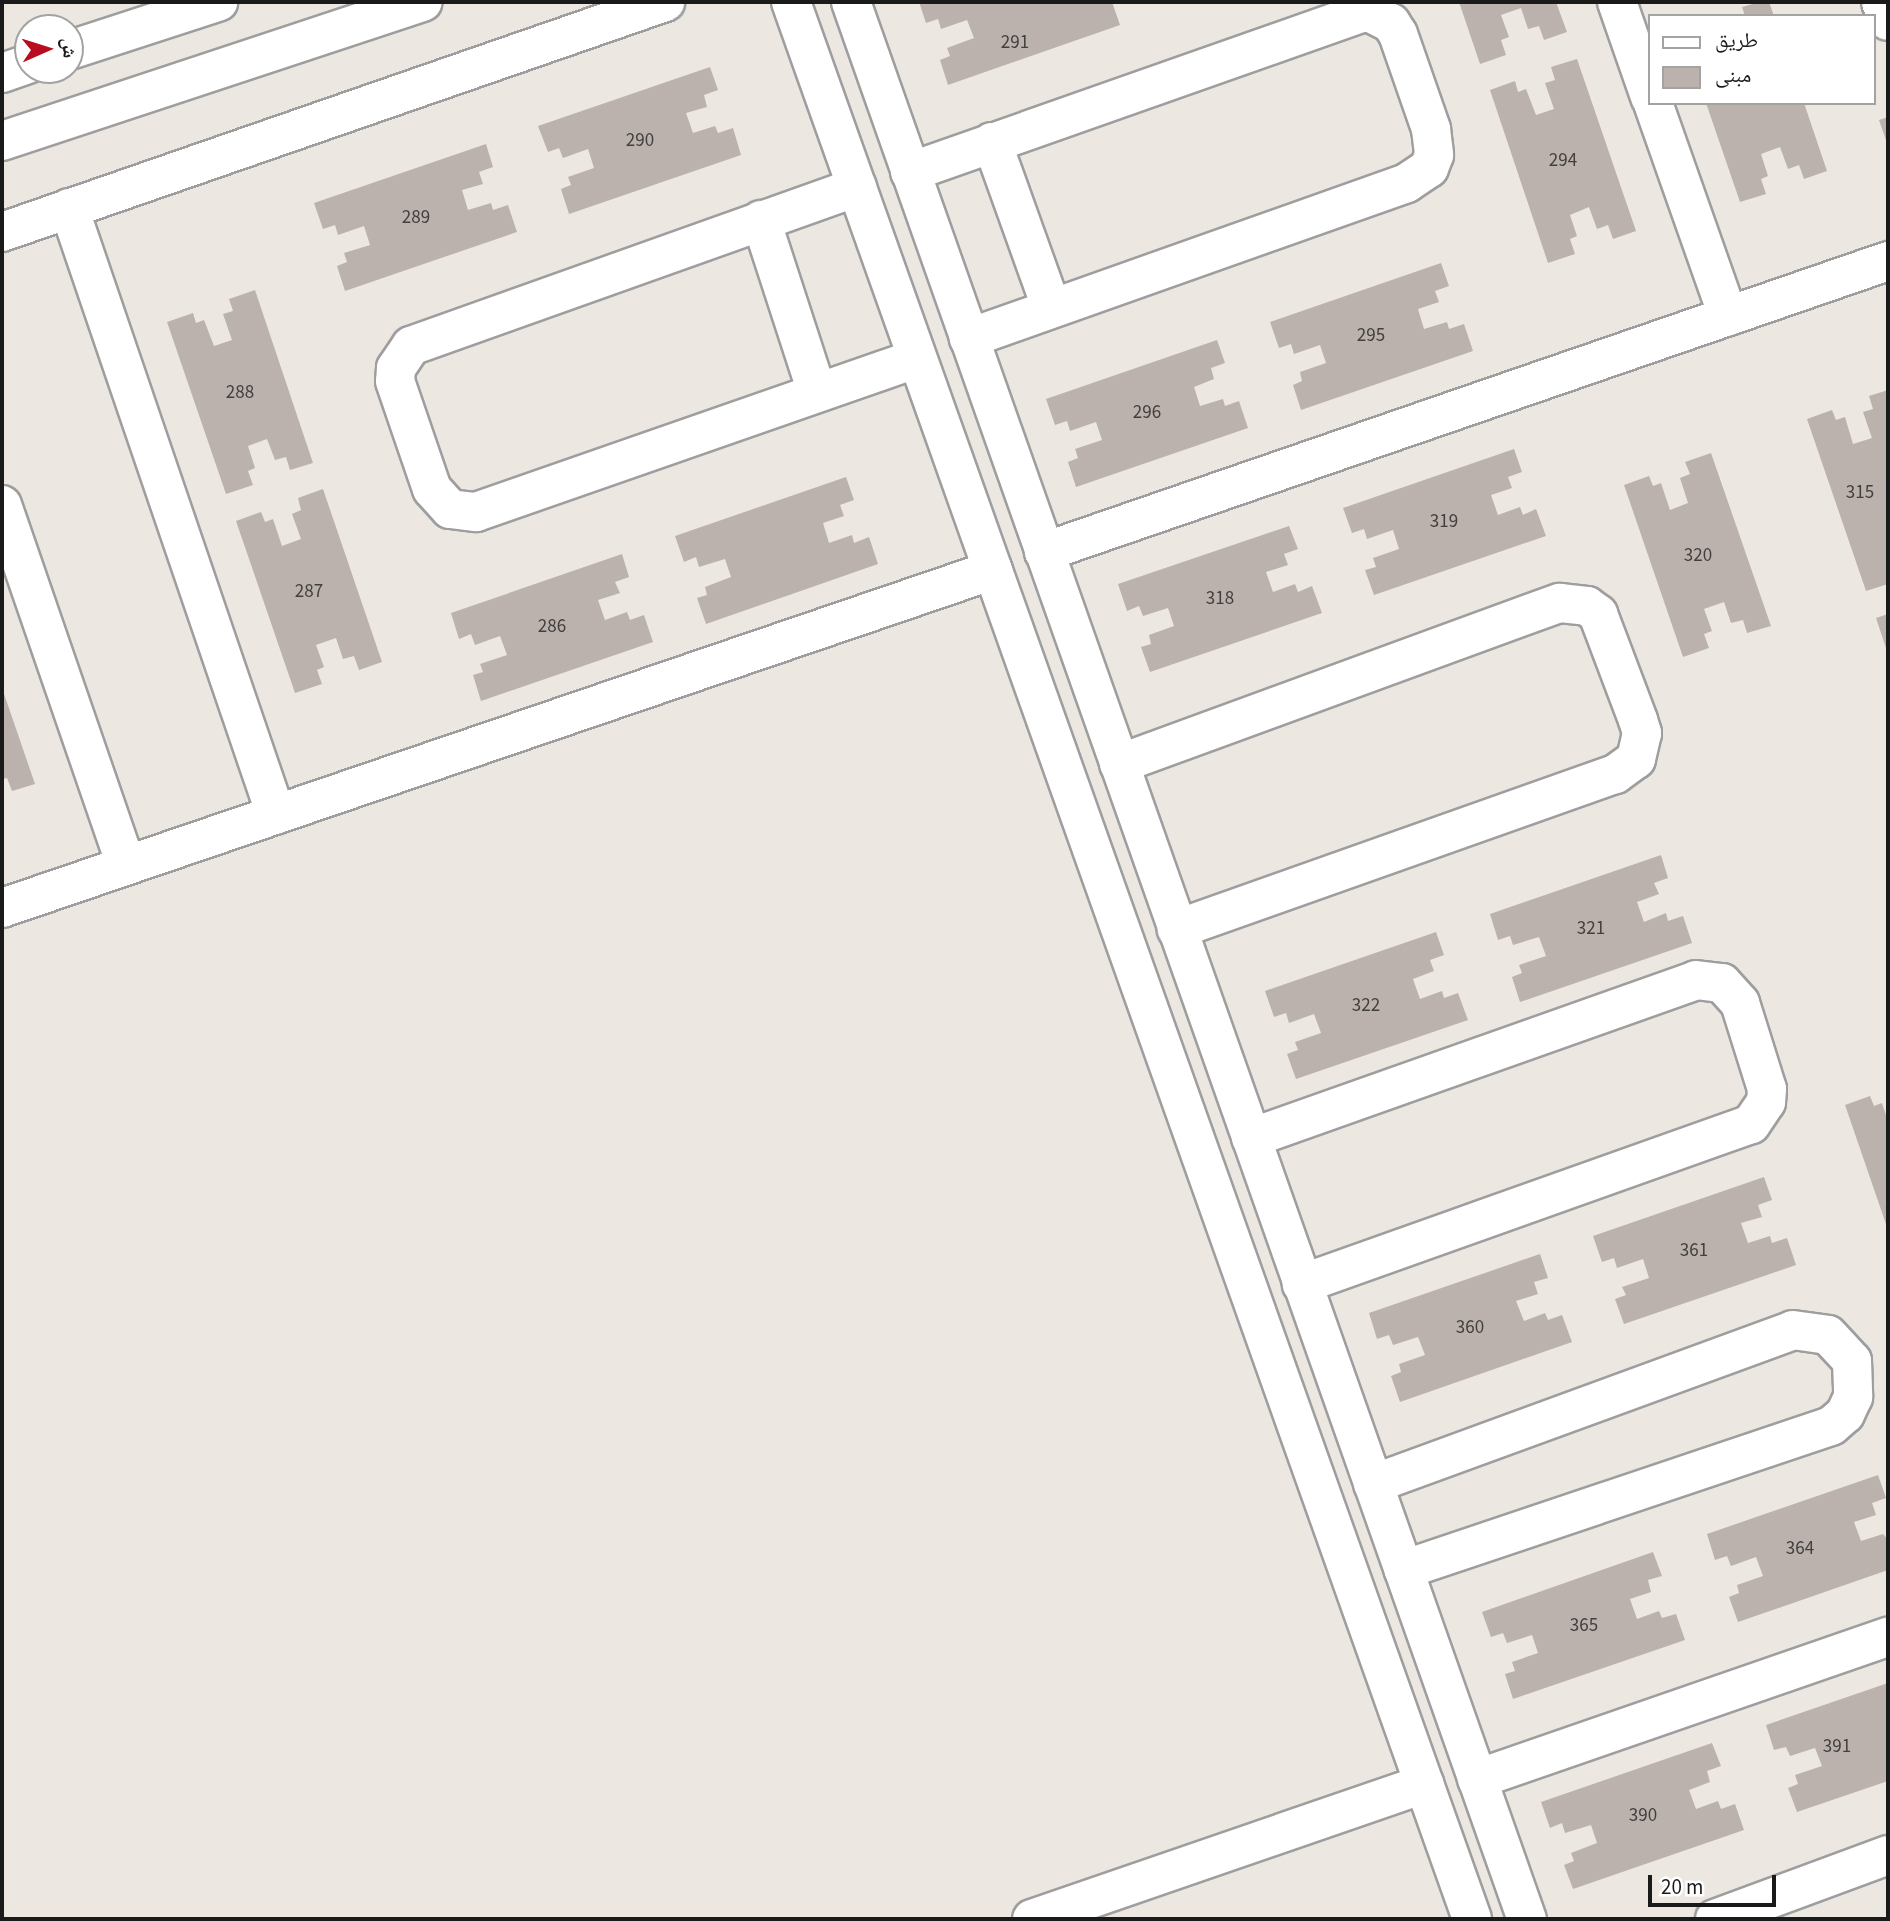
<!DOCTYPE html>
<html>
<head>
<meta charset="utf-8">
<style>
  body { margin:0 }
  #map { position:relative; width:1890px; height:1921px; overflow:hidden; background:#ece7e0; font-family:"Source Sans 3","Noto Naskh Arabic",sans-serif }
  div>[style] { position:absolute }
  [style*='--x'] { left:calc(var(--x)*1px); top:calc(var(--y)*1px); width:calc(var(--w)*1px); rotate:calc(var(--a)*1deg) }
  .building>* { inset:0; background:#bcb2ad }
  .roads { filter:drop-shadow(2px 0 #9e9e9e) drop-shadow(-2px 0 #9e9e9e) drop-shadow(0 2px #9e9e9e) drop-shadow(0 -2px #9e9e9e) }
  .minor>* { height:38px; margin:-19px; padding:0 19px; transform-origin:19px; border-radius:19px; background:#fff }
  span { translate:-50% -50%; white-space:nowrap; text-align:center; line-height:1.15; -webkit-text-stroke:7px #fff; paint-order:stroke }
  .number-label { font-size:19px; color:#42403f }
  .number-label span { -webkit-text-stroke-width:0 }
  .frame { position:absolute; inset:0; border:4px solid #1a1a1a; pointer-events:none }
  .legend { position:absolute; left:1648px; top:14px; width:228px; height:91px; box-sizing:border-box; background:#fff; border:2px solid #a3a3a3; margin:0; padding:9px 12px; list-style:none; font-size:21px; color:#1a1a1a }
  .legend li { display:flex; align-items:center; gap:14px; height:35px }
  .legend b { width:35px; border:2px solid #a3a3a3 }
  .north { position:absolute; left:14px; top:14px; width:70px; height:70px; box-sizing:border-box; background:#fff; border:2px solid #a3a3a3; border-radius:50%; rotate:87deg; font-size:19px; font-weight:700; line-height:28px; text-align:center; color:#1a1a1a }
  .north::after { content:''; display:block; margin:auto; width:24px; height:32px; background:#b90c1e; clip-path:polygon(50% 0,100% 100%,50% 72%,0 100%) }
  .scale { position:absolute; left:1648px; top:1875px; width:128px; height:32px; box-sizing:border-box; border:4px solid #1a1a1a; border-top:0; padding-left:9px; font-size:21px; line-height:24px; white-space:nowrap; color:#1a1a1a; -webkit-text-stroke:5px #fff; paint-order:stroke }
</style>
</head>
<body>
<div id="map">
  <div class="building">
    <i style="clip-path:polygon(919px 2px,1112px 2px,1120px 25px,948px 85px,940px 60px,950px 56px,947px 48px,974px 38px,967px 20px,941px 29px,938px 19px,926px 23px)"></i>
    <i style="clip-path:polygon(1459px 2px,1556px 2px,1567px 32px,1544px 40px,1539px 26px,1528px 29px,1521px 8px,1501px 15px,1509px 37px,1501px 40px,1506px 55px,1480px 64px)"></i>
    <i style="clip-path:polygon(1760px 2px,1769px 2px,1774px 16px,1745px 16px,1742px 7px)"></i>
    <i style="clip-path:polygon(1577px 59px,1636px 231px,1613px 239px,1608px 225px,1597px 229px,1589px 207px,1570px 215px,1577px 236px,1570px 239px,1575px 254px,1548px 263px,1490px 90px,1515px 81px,1518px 92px,1526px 89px,1536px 115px,1554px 109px,1545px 83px,1555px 80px,1551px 67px)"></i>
    <i style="clip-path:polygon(710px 67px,718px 90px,704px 95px,707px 107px,686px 113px,693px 133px,715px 126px,718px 133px,733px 128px,741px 155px,569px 214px,561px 189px,571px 185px,568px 177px,594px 168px,588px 149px,563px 158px,559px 148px,548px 152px,538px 126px)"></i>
    <i style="clip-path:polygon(1706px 103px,1804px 103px,1827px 171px,1804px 179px,1799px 165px,1788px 169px,1780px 147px,1761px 154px,1768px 176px,1761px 179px,1766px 194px,1740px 202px)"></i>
    <i style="clip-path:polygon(1888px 117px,1888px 146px,1879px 120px)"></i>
    <i style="clip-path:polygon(486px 144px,493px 167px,479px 172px,483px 184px,462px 190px,468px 210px,491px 203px,493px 210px,508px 205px,517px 232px,345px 291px,337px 266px,347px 262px,344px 253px,370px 245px,364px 226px,338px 235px,335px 225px,323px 229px,314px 203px)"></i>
    <i style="clip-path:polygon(1441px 263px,1449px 286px,1435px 291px,1439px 302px,1418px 309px,1424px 329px,1447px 322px,1449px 329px,1464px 324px,1473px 351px,1301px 410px,1293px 385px,1302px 381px,1300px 372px,1326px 363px,1320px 345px,1294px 354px,1291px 344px,1279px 348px,1270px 322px)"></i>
    <i style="clip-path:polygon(255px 290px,313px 463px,290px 470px,286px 457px,275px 460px,267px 439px,248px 446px,255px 468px,248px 471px,253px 485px,226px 494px,167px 322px,193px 313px,196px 323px,204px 320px,214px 346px,232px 340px,223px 314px,233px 311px,229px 299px)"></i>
    <i style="clip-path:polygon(1217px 340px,1225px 363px,1211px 368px,1214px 379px,1194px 387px,1200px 406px,1223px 399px,1225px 406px,1239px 401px,1248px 428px,1076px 487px,1068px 462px,1078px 458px,1075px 449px,1102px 440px,1096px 422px,1070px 431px,1067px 421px,1055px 425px,1046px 399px)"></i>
    <i style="clip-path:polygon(1888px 390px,1888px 584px,1866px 591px,1807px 419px,1832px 410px,1836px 420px,1845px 417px,1853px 444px,1872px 438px,1863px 412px,1873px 409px,1869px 396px)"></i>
    <i style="clip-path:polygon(1514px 449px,1522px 472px,1508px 477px,1512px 488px,1491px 495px,1498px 515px,1520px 507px,1523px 515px,1536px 509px,1546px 536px,1374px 595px,1365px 570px,1376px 567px,1373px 558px,1399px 549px,1393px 530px,1367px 539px,1364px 529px,1352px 533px,1343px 508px)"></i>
    <i style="clip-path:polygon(1711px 453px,1771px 626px,1747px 633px,1743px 620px,1731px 623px,1724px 602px,1704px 609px,1712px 631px,1704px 634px,1709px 648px,1683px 657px,1624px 485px,1649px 476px,1653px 486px,1661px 483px,1670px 510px,1688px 503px,1680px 478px,1690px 474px,1685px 462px)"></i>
    <i style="clip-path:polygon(846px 477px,854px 500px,840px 505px,844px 516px,823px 523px,829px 543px,852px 535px,854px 543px,869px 537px,878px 564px,706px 624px,697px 598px,707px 595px,705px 587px,731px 577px,725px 559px,699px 567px,696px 557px,684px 562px,675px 536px)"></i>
    <i style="clip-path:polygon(323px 489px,382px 662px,359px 670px,354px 656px,343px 659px,336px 638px,316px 645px,324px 667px,317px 670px,322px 684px,295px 693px,236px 521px,261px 512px,265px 522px,273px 519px,282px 546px,301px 539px,292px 514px,301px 510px,298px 498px)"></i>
    <i style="clip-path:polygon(1289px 526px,1298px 549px,1284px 554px,1288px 565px,1266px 572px,1273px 592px,1295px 584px,1298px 592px,1312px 586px,1322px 613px,1150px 672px,1141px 647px,1151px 644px,1149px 635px,1174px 626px,1168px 608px,1143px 616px,1139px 606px,1127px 611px,1118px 584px)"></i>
    <i style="clip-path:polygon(622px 554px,629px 577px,615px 582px,620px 593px,598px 600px,605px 620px,627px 612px,630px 620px,644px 615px,653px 642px,481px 701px,473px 675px,483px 672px,480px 664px,507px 655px,500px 636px,475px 645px,471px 634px,459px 639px,451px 613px)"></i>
    <i style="clip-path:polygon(1888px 614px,1888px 654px,1876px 618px)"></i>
    <i style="clip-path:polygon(2px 688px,35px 784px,12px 791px,7px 778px,2px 779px)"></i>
    <i style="clip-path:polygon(1661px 855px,1668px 878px,1654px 883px,1659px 894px,1637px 902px,1644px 922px,1666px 913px,1668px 921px,1683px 916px,1692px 943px,1520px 1002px,1512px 977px,1522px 973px,1519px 965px,1546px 956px,1539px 937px,1513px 945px,1510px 936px,1498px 940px,1490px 914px)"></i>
    <i style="clip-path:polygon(1436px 932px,1444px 955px,1430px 960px,1434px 971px,1413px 979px,1420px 999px,1442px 991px,1444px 998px,1458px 993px,1468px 1020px,1296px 1079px,1287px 1054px,1298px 1050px,1295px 1042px,1321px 1033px,1314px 1014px,1289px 1023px,1286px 1013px,1274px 1017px,1265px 991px)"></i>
    <i style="clip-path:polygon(1870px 1096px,1874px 1106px,1882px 1103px,1888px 1121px,1888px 1230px,1845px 1105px)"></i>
    <i style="clip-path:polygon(1764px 1177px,1772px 1200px,1758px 1205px,1762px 1217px,1741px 1223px,1748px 1243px,1770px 1236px,1772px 1243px,1787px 1238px,1796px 1265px,1624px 1324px,1615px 1299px,1626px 1295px,1622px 1287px,1649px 1278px,1643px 1259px,1617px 1268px,1614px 1258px,1602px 1262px,1593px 1236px)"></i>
    <i style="clip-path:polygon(1540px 1254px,1548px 1278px,1534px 1282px,1538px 1294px,1516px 1301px,1524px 1321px,1545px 1313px,1548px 1320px,1562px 1315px,1572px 1342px,1400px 1402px,1391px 1376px,1401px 1372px,1399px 1364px,1425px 1355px,1418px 1337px,1393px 1345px,1389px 1335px,1377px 1339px,1369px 1313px)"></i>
    <i style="clip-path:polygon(1878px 1475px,1886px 1498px,1872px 1503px,1876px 1515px,1854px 1522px,1861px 1541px,1883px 1534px,1888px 1540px,1888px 1570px,1738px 1622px,1729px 1597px,1739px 1593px,1737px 1585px,1763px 1576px,1756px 1557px,1731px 1566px,1727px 1556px,1715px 1560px,1707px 1534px)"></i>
    <i style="clip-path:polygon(1653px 1552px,1662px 1576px,1648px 1580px,1651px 1592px,1630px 1599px,1637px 1619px,1659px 1611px,1662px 1618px,1676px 1614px,1685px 1640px,1513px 1699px,1505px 1674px,1515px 1671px,1512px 1662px,1538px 1653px,1532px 1635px,1507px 1643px,1503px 1633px,1491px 1637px,1482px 1612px)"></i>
    <i style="clip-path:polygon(1888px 1683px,1888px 1781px,1797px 1812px,1788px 1788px,1798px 1784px,1795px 1775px,1822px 1766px,1815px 1748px,1790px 1756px,1786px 1747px,1774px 1750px,1766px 1725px)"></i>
    <i style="clip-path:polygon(1712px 1743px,1721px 1766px,1707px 1771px,1710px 1782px,1689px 1790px,1696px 1809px,1718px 1801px,1721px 1809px,1735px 1804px,1744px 1830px,1573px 1889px,1564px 1865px,1574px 1861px,1571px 1853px,1597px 1843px,1591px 1825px,1565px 1833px,1562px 1823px,1550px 1828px,1541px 1802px)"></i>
  </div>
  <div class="roads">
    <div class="minor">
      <i style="--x:791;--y:2;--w:2034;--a:70.44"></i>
      <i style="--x:851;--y:2;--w:2033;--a:70.58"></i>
      <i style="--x:1617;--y:2;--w:101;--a:70.8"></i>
      <i style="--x:1881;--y:2;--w:20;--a:70"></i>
      <i style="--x:70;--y:50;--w:156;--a:-18"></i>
      <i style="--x:2;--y:73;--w:28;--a:-19"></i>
      <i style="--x:1653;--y:103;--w:226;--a:70.6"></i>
      <i style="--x:2;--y:141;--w:443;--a:-18.3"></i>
      <i style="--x:992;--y:142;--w:175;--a:70.3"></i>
      <i style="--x:910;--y:172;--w:485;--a:-19.4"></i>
      <i style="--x:1367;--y:11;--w:27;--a:27"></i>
      <i style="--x:1391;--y:23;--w:13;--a:58"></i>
      <i style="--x:1398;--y:34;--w:101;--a:70.8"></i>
      <i style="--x:1431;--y:129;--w:26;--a:83"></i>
      <i style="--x:1434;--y:155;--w:14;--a:111"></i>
      <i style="--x:1429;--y:168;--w:27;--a:146"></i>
      <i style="--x:1407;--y:183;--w:465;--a:160.5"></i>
      <i style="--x:857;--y:187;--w:473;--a:160.4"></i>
      <i style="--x:411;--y:346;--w:27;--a:124"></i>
      <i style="--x:396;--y:368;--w:13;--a:94"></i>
      <i style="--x:395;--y:381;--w:114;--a:71.1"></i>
      <i style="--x:432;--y:489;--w:27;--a:48"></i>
      <i style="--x:450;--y:509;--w:26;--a:7"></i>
      <i style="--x:476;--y:512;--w:467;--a:-19.2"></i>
      <i style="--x:69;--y:208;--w:641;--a:71.17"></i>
      <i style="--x:761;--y:220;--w:181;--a:72"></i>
      <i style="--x:2;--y:232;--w:702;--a:-19.13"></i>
      <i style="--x:2;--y:505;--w:381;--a:71"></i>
      <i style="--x:1044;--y:552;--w:893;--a:-19.02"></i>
      <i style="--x:1119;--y:764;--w:469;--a:-20.1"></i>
      <i style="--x:1560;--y:603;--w:27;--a:6"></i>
      <i style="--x:1587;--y:606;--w:14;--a:36"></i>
      <i style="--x:1598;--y:614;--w:113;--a:69.3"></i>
      <i style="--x:1638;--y:720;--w:14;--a:73"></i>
      <i style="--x:1642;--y:733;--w:27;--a:103"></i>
      <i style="--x:1636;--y:759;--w:26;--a:144"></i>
      <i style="--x:1615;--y:774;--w:465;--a:160.5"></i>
      <i style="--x:2;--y:908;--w:1047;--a:-18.83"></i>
      <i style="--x:1251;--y:1138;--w:472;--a:-19.5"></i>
      <i style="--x:1696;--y:980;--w:26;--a:7"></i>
      <i style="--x:1722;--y:983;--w:27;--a:48"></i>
      <i style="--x:1740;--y:1003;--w:90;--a:72.6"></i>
      <i style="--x:1767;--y:1089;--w:13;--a:94"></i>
      <i style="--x:1766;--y:1102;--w:27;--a:124"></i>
      <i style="--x:1751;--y:1124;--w:477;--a:160.4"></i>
      <i style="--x:1373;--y:1484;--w:447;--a:-20.1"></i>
      <i style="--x:1793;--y:1330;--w:35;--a:8"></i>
      <i style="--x:1828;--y:1335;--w:35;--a:47"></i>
      <i style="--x:1852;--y:1361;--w:36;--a:88"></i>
      <i style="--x:1853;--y:1397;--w:19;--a:115"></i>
      <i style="--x:1845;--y:1414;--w:18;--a:139"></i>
      <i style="--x:1831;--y:1426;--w:451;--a:161.4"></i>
      <i style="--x:1477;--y:1779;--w:435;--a:-19.1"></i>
      <i style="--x:1032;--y:1919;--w:415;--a:-19"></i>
      <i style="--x:1715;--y:1919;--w:184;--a:-20.3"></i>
    </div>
  </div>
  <div class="number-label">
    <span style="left:1015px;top:43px">291</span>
    <span style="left:640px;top:141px">290</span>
    <span style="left:1563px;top:161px">294</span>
    <span style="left:416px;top:218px">289</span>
    <span style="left:1371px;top:336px">295</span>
    <span style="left:240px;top:393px">288</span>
    <span style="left:1147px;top:413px">296</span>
    <span style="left:1860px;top:493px">315</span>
    <span style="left:1444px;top:522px">319</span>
    <span style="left:1698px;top:556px">320</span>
    <span style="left:309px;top:592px">287</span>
    <span style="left:1220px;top:599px">318</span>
    <span style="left:552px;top:627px">286</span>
    <span style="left:1591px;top:929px">321</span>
    <span style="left:1366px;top:1006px">322</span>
    <span style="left:1694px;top:1251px">361</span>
    <span style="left:1470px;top:1328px">360</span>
    <span style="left:1800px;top:1549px">364</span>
    <span style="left:1584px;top:1626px">365</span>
    <span style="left:1837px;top:1747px">391</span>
    <span style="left:1643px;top:1816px">390</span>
  </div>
  <div class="frame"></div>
  <ul class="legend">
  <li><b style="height:9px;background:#fff"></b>طريق</li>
  <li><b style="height:19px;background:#bcb2ad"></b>مبنى</li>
  </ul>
  <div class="north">ش</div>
  <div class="scale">20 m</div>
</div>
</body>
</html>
